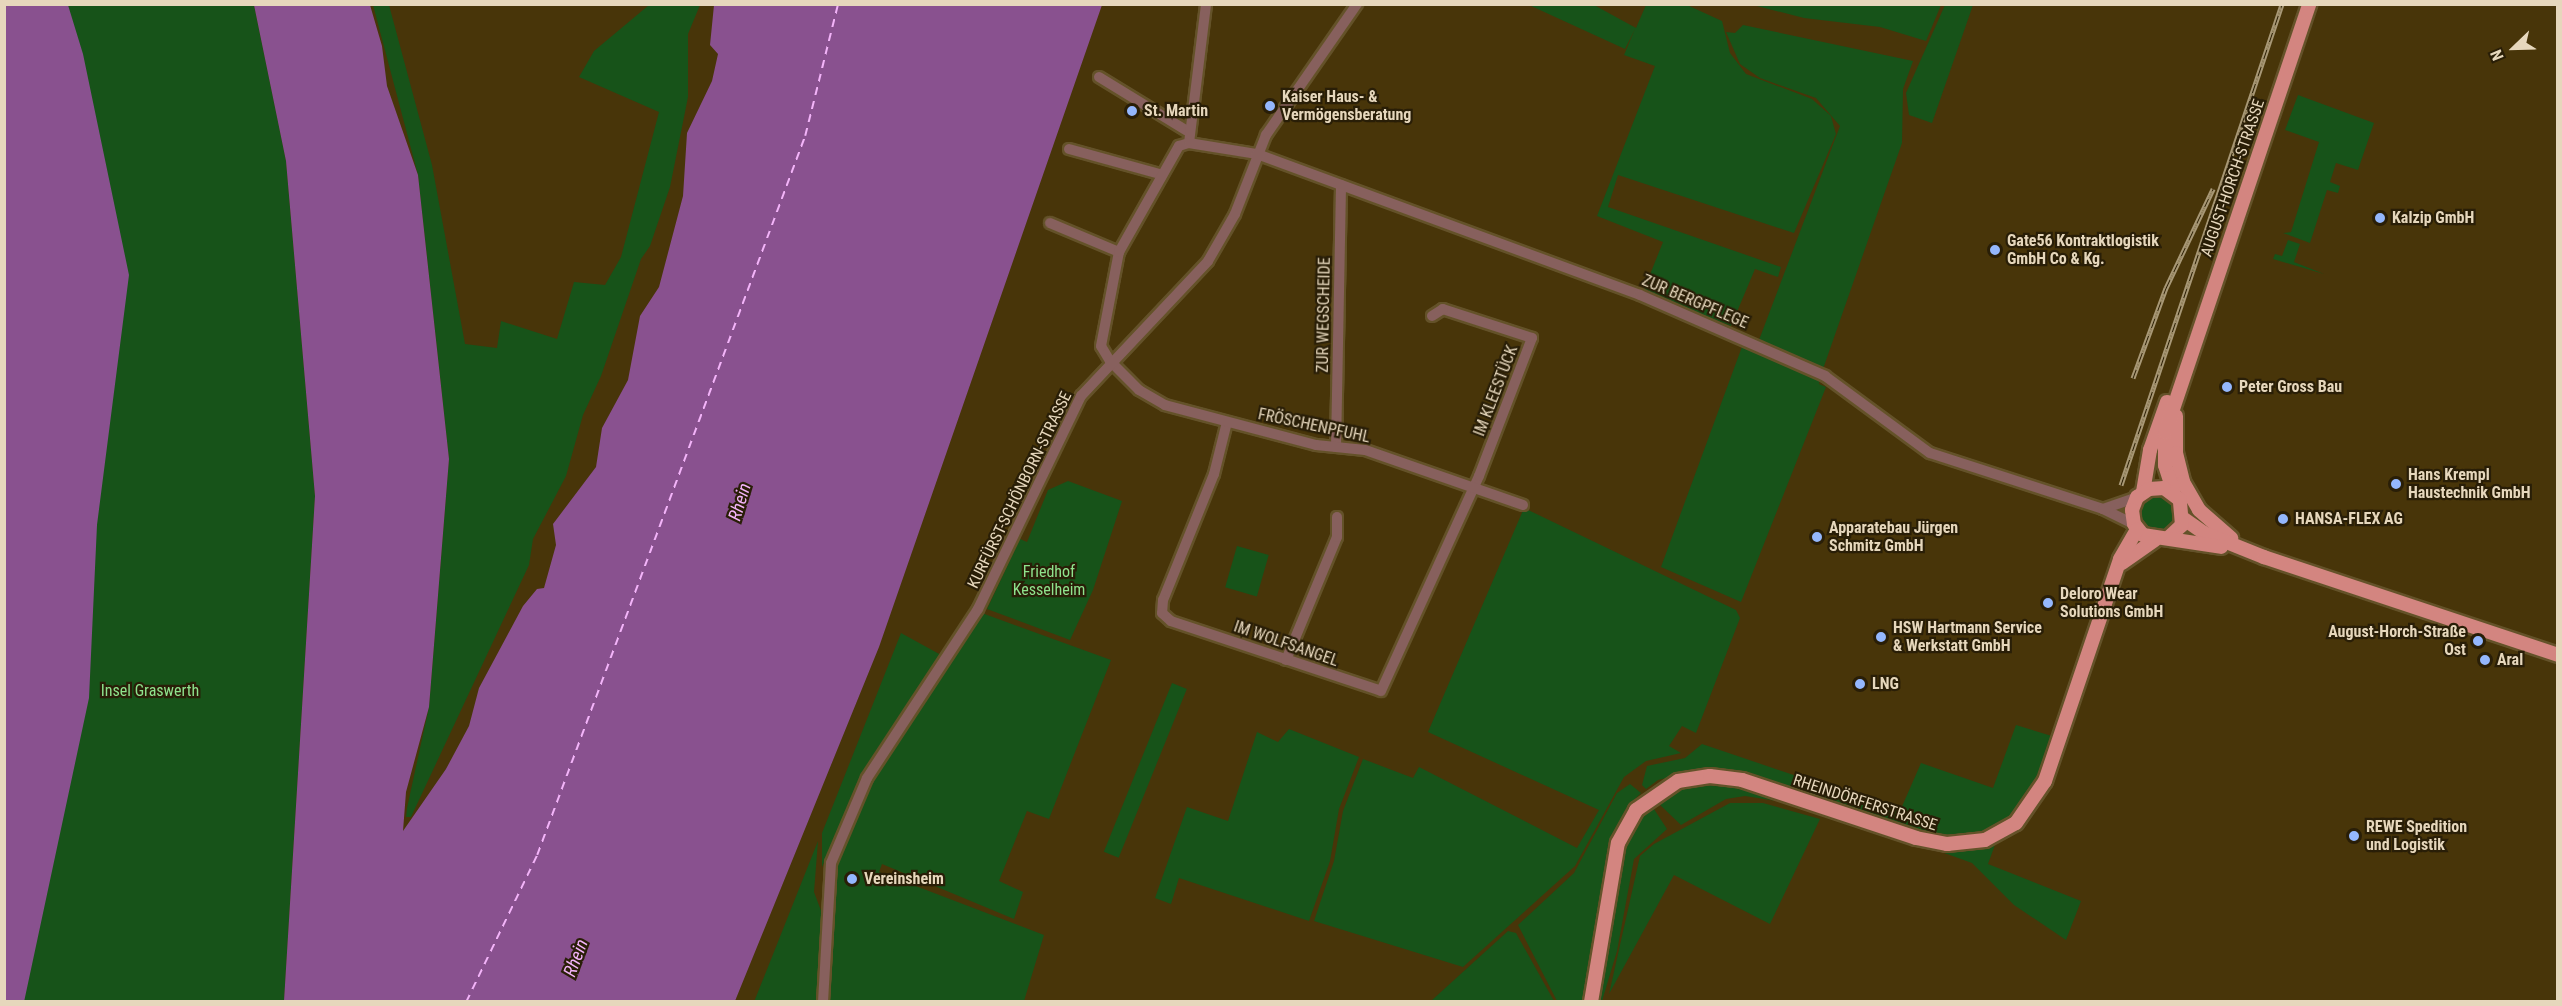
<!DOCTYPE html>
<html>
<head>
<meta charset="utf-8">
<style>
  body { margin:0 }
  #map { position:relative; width:2562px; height:1006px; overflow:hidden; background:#483509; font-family:"Roboto Condensed",sans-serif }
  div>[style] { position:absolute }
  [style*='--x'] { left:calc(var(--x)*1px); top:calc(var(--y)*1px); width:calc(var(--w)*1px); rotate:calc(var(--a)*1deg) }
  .green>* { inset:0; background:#175319; transform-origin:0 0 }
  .round { border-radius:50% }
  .water>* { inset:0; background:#89518f }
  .ferry>* { height:1.5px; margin-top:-0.75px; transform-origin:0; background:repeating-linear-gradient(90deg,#f3b4f9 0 8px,transparent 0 14px) }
  .roads { filter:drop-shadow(2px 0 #645229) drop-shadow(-2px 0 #645229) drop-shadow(0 2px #645229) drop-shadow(0 -2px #645229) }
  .minor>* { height:10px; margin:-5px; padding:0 5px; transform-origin:5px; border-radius:5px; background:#87605d }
  .major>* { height:14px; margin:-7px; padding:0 7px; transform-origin:7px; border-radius:7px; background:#d38580 }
  .rail>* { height:5px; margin-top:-2.5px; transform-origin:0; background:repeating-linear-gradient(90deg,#291e07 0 9px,#a89876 0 18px); box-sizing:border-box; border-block:2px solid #a89876 }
  .dots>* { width:16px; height:16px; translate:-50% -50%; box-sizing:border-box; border:3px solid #291e07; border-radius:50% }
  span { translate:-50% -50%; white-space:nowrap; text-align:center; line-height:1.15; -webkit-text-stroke:4.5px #291e07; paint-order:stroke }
  .poi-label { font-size:16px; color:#e6d7bc; font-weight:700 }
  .left { translate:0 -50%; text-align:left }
  .right { translate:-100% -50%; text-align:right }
  .street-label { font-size:16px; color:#e6d7bc }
  .park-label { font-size:16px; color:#8fe38d }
  .water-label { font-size:18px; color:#f3b4f9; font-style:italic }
  .frame { position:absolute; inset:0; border:6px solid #e6d7bc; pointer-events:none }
  .north { position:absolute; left:2484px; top:18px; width:60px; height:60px; -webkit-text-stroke:4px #291e07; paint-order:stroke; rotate:247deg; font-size:16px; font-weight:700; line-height:24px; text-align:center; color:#e6d7bc }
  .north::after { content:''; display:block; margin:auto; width:21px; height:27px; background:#e6d7bc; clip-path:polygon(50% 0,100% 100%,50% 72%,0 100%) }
</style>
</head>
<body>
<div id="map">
  <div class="green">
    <i style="clip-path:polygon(5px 5px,254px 5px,286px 161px,315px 496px,284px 1001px,5px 1002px)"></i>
    <i style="clip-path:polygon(373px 5px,389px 5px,432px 165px,465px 344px,497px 348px,501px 321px,557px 339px,574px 282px,605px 285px,621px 257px,659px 112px,579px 77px,594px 51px,649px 5px,700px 5px,688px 34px,688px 97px,670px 187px,650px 246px,641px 259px,601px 376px,583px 415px,566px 476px,533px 539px,529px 565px,411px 817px,406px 817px,407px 808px,429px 707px,449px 459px,418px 175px)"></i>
    <i style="clip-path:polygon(1529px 5px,1594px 5px,1636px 28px,1646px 5px,1687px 5px,1722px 21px,1730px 53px,1746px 74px,1812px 99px,1831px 116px,1836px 134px,1794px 233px,1618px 175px,1608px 207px,1781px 267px,1778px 277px,1755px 269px,1731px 326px,1643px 292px,1663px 242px,1597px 216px,1655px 66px,1624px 55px,1635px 29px,1625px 49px)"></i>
    <i style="clip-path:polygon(1753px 5px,1941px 5px,1926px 41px,1880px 27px,1804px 18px)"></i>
    <i style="clip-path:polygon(1945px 5px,1973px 5px,1932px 123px,1909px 115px,1906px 93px)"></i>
    <i style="clip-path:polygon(1743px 25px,1913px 61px,1903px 89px,1902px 143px,1823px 369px,1759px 340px,1840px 126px,1816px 98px,1760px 78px,1740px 64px,1726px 32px,1735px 33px)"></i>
    <i style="clip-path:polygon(2298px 95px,2374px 123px,2358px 170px,2336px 163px,2330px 182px,2340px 186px,2338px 193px,2327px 190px,2310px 243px,2283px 233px,2291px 232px,2319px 142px,2285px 130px)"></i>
    <i style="clip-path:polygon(2288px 240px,2300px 244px,2294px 262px,2324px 274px,2273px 259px,2275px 254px,2282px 256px)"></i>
    <i style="clip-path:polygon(1743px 344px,1821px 377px,1819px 384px,1826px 387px,1741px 602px,1661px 567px)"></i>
    <i style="clip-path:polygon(1068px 481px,1122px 501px,1093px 590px,1070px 640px,987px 609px,1020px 539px,1027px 542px,1048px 490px)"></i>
    <i class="round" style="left:2139px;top:495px;width:38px;height:38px"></i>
    <i style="clip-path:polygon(1524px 508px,1736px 610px,1740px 618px,1696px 733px,1682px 726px,1669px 746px,1681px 753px,1646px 761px,1624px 777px,1575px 866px,1463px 967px,1314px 921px,1334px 861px,1343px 811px,1363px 759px,1413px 778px,1419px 767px,1577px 848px,1599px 810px,1428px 732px)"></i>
    <i style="left:1237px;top:546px;width:33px;height:43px;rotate:16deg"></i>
    <i style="clip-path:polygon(979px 612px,1111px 660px,1049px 819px,1027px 811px,999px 881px,1023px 892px,1014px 919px,882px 864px,879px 872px,1044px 935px,1024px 1001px,826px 1002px,837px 856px,860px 800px)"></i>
    <i style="clip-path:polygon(901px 633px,941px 655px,878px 748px,822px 867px,822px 833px)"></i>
    <i style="left:1172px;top:683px;width:16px;height:182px;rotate:22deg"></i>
    <i style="clip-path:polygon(2016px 725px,2055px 737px,2045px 768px,2015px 818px,1989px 834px,1962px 840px,1892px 825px,1747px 775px,1706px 769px,1658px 780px,1646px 789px,1642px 785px,1647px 766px,1685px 758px,1702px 744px,1900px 811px,1921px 763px,1993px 788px)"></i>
    <i style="clip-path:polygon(1289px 729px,1359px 757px,1339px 809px,1330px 861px,1309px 921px,1179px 878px,1171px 904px,1155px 898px,1187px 807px,1228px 821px,1257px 732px,1278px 742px)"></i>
    <i style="clip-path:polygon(1710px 781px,1747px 787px,1796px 804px,1745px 796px,1726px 799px,1681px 825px,1657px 802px,1675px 789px)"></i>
    <i style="clip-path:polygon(1630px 784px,1641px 793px,1631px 803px,1609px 854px,1585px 1001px,1557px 1001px,1518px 925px,1574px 873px,1617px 793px)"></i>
    <i style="clip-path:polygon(1730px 803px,1763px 803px,1820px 819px,1770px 924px,1674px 875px,1609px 994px,1640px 856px,1654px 844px)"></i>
    <i style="clip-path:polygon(1652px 806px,1667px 829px,1634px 859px,1617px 951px,1602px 1001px,1596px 1002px,1621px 853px,1640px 815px)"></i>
    <i style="clip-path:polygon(818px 841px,814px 892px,823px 916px,819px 1001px,754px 1002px)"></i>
    <i style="clip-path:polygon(1996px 842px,1988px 864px,2081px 901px,2066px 940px,2014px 905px,1972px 863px,1936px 850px,1965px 850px)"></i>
    <i style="clip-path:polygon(1508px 931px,1516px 933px,1554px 1001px,1431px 1001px)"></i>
  </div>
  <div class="water">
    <i style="clip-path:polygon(5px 4px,68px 5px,83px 54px,129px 275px,97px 525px,89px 698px,24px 1002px,4px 1001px)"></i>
    <i style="clip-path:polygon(254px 5px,370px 5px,382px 46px,387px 86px,418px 175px,449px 459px,429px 707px,406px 792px,403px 831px,446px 769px,469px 726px,479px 688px,523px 606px,537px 589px,544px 588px,556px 545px,553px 524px,596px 467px,602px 428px,628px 380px,640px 316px,659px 287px,683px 196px,687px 133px,712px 81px,718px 54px,710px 45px,714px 5px,1102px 5px,879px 647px,735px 1001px,284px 1001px,315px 496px,286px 161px)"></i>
  </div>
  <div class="ferry">
    <i style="--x:466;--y:1002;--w:163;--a:-64.2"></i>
    <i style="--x:537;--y:855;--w:767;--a:-69.56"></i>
    <i style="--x:805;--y:136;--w:136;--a:-76"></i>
  </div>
  <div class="roads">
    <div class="minor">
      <i style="--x:1099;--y:77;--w:103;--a:31.5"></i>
      <i style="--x:1189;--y:143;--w:140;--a:-83"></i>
      <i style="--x:1069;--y:149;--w:94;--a:15.4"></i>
      <i style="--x:1050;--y:223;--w:75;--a:22.8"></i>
      <i style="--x:1227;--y:422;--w:54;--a:104"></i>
      <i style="--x:1214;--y:474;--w:136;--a:112"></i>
      <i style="--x:1163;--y:600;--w:13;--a:94"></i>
      <i style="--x:1162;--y:613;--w:12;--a:42"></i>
      <i style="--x:1171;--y:621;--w:221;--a:18.4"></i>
      <i style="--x:1381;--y:691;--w:236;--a:-65.5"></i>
      <i style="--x:1479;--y:476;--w:148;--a:-69"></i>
      <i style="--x:1532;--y:338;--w:94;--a:-162"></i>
      <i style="--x:1443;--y:309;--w:13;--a:148"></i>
      <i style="--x:1336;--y:447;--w:262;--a:-88.9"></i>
      <i style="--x:1523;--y:505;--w:167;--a:-160.8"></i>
      <i style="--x:1365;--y:450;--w:49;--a:-174.2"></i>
      <i style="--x:1316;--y:445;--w:156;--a:-165.2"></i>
      <i style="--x:1165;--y:405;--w:30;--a:-150"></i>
      <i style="--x:1139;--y:390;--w:41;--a:-135"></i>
      <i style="--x:1110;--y:361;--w:17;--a:-121"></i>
      <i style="--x:1101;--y:346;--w:96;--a:-79.2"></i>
      <i style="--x:1119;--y:252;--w:122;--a:-60.5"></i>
      <i style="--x:1179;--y:146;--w:10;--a:-17"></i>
      <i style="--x:1189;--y:143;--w:69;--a:9.2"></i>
      <i style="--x:1257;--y:154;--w:408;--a:20.2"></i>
      <i style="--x:1640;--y:295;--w:202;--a:23.6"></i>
      <i style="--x:1825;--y:376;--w:130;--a:36.3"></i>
      <i style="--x:1930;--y:453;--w:182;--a:17.9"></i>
      <i style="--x:2103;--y:509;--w:34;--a:26"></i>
      <i style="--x:2103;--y:509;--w:36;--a:-19"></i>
      <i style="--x:1286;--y:660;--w:133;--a:-67.5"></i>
      <i style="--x:1337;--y:537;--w:20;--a:-90"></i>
      <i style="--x:823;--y:1002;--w:139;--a:-86.7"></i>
      <i style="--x:831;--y:863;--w:92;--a:-67"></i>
      <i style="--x:867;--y:778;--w:202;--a:-56.7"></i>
      <i style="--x:978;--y:609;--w:237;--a:-64.2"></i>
      <i style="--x:1081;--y:396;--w:185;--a:-46.7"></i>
      <i style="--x:1208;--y:261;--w:54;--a:-60.1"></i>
      <i style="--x:1235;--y:214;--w:85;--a:-68.6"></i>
      <i style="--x:1266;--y:135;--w:160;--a:-55.2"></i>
    </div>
    <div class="major">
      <i style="--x:2176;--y:416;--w:37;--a:90"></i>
      <i style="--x:2176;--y:453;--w:30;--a:76"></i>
      <i style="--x:2183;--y:482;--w:32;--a:60"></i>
      <i style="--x:2199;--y:510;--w:43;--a:41.2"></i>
      <i style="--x:2143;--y:492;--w:43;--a:-80.5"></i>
      <i style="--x:2150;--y:450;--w:51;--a:-70.5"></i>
      <i style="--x:2174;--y:493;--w:29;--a:-108"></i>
      <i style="--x:2165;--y:465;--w:32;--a:-90"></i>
      <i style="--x:2165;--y:433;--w:453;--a:-71.4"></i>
      <i style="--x:2184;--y:519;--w:24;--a:35"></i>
      <i style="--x:2204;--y:533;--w:65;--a:21.8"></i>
      <i style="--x:2264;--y:557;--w:310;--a:18.4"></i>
      <i style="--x:2168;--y:538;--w:19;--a:-43"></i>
      <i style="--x:2182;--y:525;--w:25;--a:-95"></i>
      <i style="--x:2180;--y:500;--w:20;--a:-143"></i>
      <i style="--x:2164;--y:488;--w:15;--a:176"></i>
      <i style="--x:2149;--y:489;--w:14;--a:146"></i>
      <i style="--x:2137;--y:497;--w:14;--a:111"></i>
      <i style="--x:2132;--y:510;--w:14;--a:82"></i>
      <i style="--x:2134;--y:524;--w:14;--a:51"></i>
      <i style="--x:2143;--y:535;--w:79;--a:8.7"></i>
      <i style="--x:2122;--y:563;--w:40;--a:-34.9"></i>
      <i style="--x:1591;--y:1002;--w:161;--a:-80.4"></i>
      <i style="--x:1618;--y:843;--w:38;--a:-61"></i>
      <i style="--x:1636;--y:810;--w:51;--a:-34.6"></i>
      <i style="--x:1678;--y:781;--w:32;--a:-9"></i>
      <i style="--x:1710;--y:776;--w:32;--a:7"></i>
      <i style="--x:1742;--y:780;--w:183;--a:18.4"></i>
      <i style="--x:1916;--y:838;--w:32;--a:11"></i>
      <i style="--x:1947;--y:844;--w:38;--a:-6"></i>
      <i style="--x:1985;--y:840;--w:35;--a:-29"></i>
      <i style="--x:2016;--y:823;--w:51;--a:-55.4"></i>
      <i style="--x:2045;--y:781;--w:234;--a:-71.3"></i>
      <i style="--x:2120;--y:559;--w:34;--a:-60"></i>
    </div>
  </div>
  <div class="rail">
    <i style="--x:2133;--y:378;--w:96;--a:-69.9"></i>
    <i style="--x:2166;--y:288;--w:110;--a:-64.6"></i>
    <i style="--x:2121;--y:485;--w:507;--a:-71.49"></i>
  </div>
  <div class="dots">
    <i style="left:1270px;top:106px;background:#94b7fd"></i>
    <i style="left:1132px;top:111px;background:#94b7fd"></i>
    <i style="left:2380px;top:218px;background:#94b7fd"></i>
    <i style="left:1995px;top:250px;background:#94b7fd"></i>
    <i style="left:2227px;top:387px;background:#94b7fd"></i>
    <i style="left:2396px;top:484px;background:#94b7fd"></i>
    <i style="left:2283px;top:519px;background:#94b7fd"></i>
    <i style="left:1817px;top:537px;background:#94b7fd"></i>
    <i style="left:2048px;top:603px;background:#94b7fd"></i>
    <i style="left:1881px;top:637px;background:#94b7fd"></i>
    <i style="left:2478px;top:641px;background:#94b7fd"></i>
    <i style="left:2485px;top:660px;background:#94b7fd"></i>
    <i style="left:1860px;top:684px;background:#94b7fd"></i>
    <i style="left:2354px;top:836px;background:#94b7fd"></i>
    <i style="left:852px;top:879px;background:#94b7fd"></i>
  </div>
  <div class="poi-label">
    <span class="left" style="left:1282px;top:106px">Kaiser Haus- &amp;<br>Vermögensberatung</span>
    <span class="left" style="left:1144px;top:111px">St. Martin</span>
    <span class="left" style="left:2392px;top:218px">Kalzip GmbH</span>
    <span class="left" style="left:2007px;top:250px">Gate56 Kontraktlogistik<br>GmbH Co &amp; Kg.</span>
    <span class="left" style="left:2239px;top:387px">Peter Gross Bau</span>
    <span class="left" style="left:2408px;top:484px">Hans Krempl<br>Haustechnik GmbH</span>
    <span class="left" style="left:2295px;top:519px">HANSA-FLEX AG</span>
    <span class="left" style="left:1829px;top:537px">Apparatebau Jürgen<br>Schmitz GmbH</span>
    <span class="left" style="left:2060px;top:603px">Deloro Wear<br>Solutions GmbH</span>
    <span class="left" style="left:1893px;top:637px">HSW Hartmann Service<br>&amp; Werkstatt GmbH</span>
    <span class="right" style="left:2466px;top:641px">August-Horch-Straße<br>Ost</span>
    <span class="left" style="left:2497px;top:660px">Aral</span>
    <span class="left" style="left:1872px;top:684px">LNG</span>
    <span class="left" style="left:2366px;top:836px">REWE Spedition<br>und Logistik</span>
    <span class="left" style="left:864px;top:879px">Vereinsheim</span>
  </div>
  <div class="street-label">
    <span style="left:2233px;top:178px;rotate:-71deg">AUGUST-HORCH-STRASSE</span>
    <span style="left:1695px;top:302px;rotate:23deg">ZUR BERGPFLEGE</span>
    <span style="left:1324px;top:315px;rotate:-89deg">ZUR WEGSCHEIDE</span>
    <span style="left:1496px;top:391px;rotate:-69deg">IM KLEESTÜCK</span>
    <span style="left:1314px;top:426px;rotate:12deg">FRÖSCHENPFUHL</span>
    <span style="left:1020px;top:490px;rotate:-64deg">KURFÜRST-SCHÖNBORN-STRASSE</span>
    <span style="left:1286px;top:644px;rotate:19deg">IM WOLFSANGEL</span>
    <span style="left:1865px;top:803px;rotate:18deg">RHEINDÖRFERSTRASSE</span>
  </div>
  <div class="park-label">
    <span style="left:1049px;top:581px">Friedhof<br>Kesselheim</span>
    <span style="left:150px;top:691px">Insel Graswerth</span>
  </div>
  <div class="water-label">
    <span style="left:740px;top:502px;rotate:-73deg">Rhein</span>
    <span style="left:576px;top:958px;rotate:-69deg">Rhein</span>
  </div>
  <div class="frame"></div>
  <div class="north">N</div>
</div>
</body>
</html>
